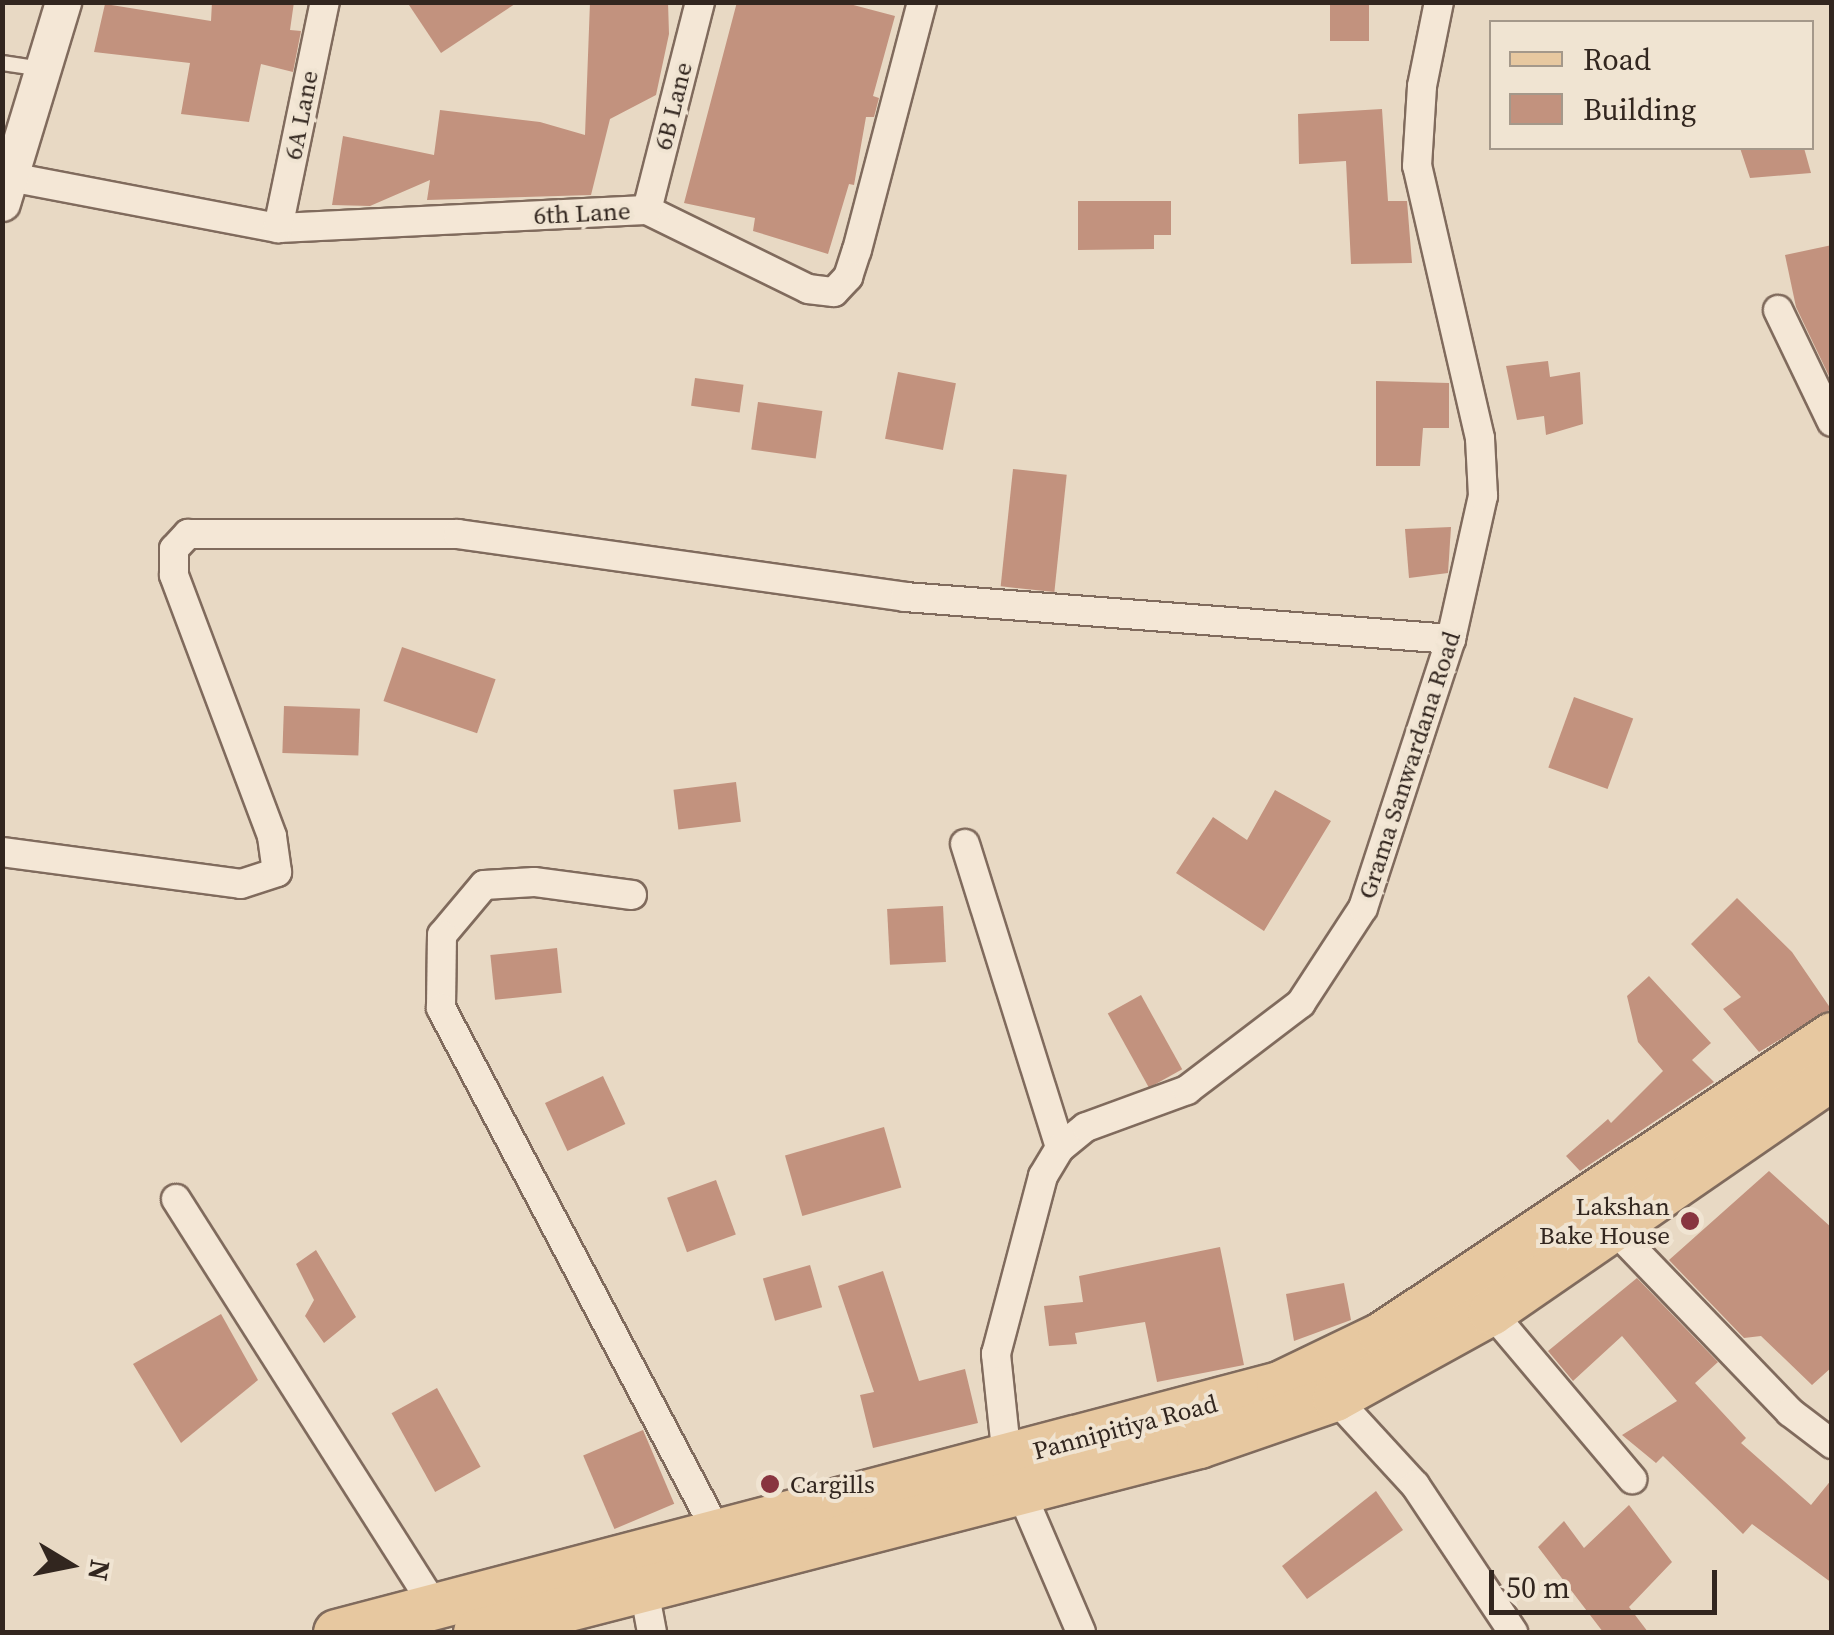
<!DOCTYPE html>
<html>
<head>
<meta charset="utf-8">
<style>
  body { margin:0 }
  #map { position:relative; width:1834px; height:1635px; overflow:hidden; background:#e8d9c4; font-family:"Source Serif 4",serif }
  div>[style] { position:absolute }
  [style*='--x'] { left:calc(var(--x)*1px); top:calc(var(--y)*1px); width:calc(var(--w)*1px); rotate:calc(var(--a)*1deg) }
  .building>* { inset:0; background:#c2927e; transform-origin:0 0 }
  .roads { filter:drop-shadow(2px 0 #806b5d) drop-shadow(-2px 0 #806b5d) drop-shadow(0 2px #806b5d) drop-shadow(0 -2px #806b5d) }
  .service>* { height:14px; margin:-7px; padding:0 7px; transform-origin:7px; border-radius:7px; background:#f4e7d6 }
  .minor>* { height:28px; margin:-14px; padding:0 14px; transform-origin:14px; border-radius:14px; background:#f4e7d6 }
  .tertiary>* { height:35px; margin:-17.5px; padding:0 17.5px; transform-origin:17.5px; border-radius:17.5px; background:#f4e7d6 }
  .primary>* { height:45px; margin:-22.5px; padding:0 22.5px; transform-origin:22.5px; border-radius:22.5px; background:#e7c8a0 }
  .dots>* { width:28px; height:28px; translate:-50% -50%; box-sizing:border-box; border:5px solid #f0e4d2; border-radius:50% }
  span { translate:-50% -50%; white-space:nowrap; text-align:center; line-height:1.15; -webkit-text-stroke:8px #f0e4d2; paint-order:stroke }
  .street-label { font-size:25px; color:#32261f }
  .poi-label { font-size:25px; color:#32261f }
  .right { translate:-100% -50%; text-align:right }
  .left { translate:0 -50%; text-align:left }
  .frame { position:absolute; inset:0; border:5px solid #32261f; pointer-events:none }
  .legend { position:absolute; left:1489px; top:20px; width:325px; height:130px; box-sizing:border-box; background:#f0e4d2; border:2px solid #a4988a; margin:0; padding:12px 18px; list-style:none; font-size:30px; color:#32261f }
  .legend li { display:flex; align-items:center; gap:20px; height:50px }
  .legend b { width:50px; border:2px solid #a4988a }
  .north { position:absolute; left:20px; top:1515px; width:100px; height:100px; -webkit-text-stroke:8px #f0e4d2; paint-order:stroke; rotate:100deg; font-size:28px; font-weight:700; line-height:40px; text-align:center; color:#32261f }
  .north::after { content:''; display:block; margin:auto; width:35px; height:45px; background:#32261f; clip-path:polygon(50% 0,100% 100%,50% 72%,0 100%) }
  .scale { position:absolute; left:1489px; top:1570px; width:228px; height:45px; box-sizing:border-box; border:5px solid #32261f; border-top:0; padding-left:12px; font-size:30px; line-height:35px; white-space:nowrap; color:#32261f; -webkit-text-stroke:8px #f0e4d2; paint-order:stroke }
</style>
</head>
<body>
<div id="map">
  <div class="building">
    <i style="clip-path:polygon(212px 2px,294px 2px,290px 30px,301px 31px,293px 72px,261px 64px,249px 122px,181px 114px,190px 63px,94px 52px,105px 4px,211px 21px)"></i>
    <i style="clip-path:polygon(407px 2px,518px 2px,441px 53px)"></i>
    <i style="clip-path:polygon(590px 2px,668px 2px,669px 34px,656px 95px,610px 119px,591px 195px,427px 200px,430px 180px,370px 206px,332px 205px,343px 136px,434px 155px,440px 110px,540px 122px,585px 135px)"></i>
    <i style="clip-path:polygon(737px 2px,842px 2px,895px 16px,873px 96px,879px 98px,874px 117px,866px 117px,854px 185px,849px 184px,828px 254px,753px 231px,755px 218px,684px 203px)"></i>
    <i style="left:1330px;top:2px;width:39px;height:39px"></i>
    <i style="clip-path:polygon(1382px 109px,1388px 201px,1407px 201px,1412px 263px,1351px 264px,1346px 161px,1299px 164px,1298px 114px)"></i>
    <i style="clip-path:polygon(1740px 148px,1804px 148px,1811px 173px,1750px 178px)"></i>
    <i style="clip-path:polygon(1078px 201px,1171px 201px,1171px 235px,1154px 235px,1154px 249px,1078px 250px)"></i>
    <i style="clip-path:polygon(1832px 245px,1832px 348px,1829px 376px,1796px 307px,1785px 255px)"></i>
    <i style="clip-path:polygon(1548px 361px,1550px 377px,1580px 372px,1583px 424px,1546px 435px,1544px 416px,1517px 420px,1506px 366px)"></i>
    <i style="left:898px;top:372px;width:59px;height:68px;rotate:11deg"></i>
    <i style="left:695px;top:378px;width:49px;height:28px;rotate:8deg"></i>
    <i style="clip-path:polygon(1376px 381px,1449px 383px,1449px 428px,1423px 428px,1420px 466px,1376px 466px)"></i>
    <i style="left:758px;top:402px;width:65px;height:48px;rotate:8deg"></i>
    <i style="left:1013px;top:469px;width:54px;height:118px;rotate:6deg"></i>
    <i style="clip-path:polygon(1451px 527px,1448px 573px,1409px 578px,1405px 529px)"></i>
    <i style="left:402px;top:647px;width:99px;height:57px;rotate:19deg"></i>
    <i style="left:1574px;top:697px;width:63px;height:75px;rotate:20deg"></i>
    <i style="left:284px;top:706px;width:76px;height:47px;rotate:2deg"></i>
    <i style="left:736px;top:782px;width:40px;height:63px;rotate:83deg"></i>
    <i style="clip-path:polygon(1275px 790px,1331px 821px,1264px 931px,1176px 873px,1213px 817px,1247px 840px)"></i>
    <i style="clip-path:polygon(1737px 898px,1792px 952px,1831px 1009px,1759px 1052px,1723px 1009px,1741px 997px,1691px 944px)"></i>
    <i style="left:943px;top:906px;width:56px;height:56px;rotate:87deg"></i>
    <i style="left:557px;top:948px;width:45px;height:67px;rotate:84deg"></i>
    <i style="clip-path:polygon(1649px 976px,1711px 1043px,1692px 1060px,1714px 1082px,1580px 1171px,1566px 1156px,1608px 1119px,1611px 1123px,1663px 1071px,1638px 1042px,1627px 996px)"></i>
    <i style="left:1141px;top:995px;width:85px;height:38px;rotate:61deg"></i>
    <i style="left:603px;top:1076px;width:53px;height:64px;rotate:65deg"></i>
    <i style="left:884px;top:1127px;width:63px;height:103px;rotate:74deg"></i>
    <i style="clip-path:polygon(1769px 1171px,1832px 1228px,1832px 1367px,1812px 1385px,1761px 1336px,1744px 1338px,1669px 1260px)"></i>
    <i style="left:716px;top:1180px;width:58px;height:52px;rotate:70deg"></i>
    <i style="clip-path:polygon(1220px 1247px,1244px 1365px,1157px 1382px,1145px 1322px,1075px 1333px,1077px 1344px,1049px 1346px,1044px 1306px,1083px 1302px,1079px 1276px)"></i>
    <i style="clip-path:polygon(316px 1250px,356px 1317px,324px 1343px,305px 1316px,314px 1300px,296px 1264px)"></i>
    <i style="left:810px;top:1265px;width:44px;height:49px;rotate:74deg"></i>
    <i style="clip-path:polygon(883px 1271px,919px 1381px,965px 1369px,978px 1423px,873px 1448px,860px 1395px,874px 1392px,838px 1286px)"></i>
    <i style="clip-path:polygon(1637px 1278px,1718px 1362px,1695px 1383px,1746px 1438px,1741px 1443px,1811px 1505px,1832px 1479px,1832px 1583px,1752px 1524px,1743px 1534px,1663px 1456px,1656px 1463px,1622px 1435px,1677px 1401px,1622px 1336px,1573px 1381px,1548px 1351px)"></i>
    <i style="clip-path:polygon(1344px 1283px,1351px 1320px,1294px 1341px,1286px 1294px)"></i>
    <i style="clip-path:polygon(221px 1314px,258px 1380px,181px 1443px,133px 1364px)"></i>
    <i style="left:437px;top:1388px;width:90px;height:52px;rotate:61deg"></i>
    <i style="left:643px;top:1430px;width:80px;height:65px;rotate:67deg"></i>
    <i style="clip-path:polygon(1376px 1491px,1403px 1530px,1307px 1599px,1282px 1566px)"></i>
    <i style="clip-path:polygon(1629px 1505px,1672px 1562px,1629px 1607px,1648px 1632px,1603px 1632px,1538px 1547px,1564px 1521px,1584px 1548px)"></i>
  </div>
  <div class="roads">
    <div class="service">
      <i style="--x:2;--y:63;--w:40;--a:8.5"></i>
    </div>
    <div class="minor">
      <i style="--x:10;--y:177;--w:273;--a:10.8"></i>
      <i style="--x:278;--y:228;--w:369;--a:-2.8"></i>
      <i style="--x:647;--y:210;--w:179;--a:26.1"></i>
      <i style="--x:808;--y:289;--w:26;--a:7"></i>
      <i style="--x:834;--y:292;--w:21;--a:-47"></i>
      <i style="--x:848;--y:277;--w:28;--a:-72"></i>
      <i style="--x:857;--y:250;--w:256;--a:-75.3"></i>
      <i style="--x:647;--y:210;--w:215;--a:-75.7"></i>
      <i style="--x:278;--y:228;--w:231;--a:-78.3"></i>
      <i style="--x:1778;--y:310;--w:124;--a:64.3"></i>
      <i style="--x:965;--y:844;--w:318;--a:72.6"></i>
      <i style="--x:2;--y:852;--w:241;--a:7.6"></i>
      <i style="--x:241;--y:884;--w:38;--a:-18"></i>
      <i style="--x:277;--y:872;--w:36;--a:-98"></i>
      <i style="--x:272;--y:836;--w:279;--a:-110.6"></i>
      <i style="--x:174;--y:575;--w:26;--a:-90"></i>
      <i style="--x:174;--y:549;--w:21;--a:-47"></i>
      <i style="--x:188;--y:534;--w:270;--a:0"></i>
      <i style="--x:458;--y:534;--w:451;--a:8"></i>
      <i style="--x:905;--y:597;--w:548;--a:4.4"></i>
      <i style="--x:632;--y:895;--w:99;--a:-172.4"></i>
      <i style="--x:534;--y:882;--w:50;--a:176.6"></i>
      <i style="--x:484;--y:885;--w:65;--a:130"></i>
      <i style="--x:442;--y:935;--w:73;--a:90.8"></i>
      <i style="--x:441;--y:1008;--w:592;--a:62.22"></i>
      <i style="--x:176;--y:1199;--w:480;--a:57.6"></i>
      <i style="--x:1612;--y:1227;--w:257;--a:46.1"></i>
      <i style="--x:1790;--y:1412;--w:53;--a:37.3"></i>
      <i style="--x:1491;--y:1312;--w:219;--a:49.8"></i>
      <i style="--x:1335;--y:1398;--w:118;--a:47.4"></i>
      <i style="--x:1415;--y:1485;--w:177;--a:56.3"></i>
      <i style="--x:643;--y:1585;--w:48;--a:79.2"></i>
      <i style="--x:1081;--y:1632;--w:188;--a:-113.2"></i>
      <i style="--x:1007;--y:1459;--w:106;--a:-96"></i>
      <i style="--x:996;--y:1354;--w:184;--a:-75.2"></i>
      <i style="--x:1043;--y:1176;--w:33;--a:-59"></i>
      <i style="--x:1060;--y:1148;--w:33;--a:-39"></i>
      <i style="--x:1086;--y:1127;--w:108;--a:-20.1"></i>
      <i style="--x:1187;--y:1090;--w:143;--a:-37.3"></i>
      <i style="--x:1301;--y:1003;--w:113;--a:-56.9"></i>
      <i style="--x:1363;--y:908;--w:283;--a:-71.9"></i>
      <i style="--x:1451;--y:639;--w:147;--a:-77.4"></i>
      <i style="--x:1483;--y:496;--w:58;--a:-93"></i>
      <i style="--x:1480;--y:438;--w:279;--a:-103"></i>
      <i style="--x:1417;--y:166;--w:80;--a:-86.4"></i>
      <i style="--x:1422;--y:86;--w:86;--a:-78.6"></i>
    </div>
    <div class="tertiary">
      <i style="--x:2;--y:203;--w:210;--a:-73.1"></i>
    </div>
    <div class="primary">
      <i style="--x:336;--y:1632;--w:975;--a:-14.73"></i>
      <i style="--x:1279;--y:1384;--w:113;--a:-25.7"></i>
      <i style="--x:1381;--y:1335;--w:542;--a:-33.63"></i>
      <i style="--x:476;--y:1632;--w:747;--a:-14.5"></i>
      <i style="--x:1199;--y:1445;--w:144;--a:-19.1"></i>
      <i style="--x:1335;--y:1398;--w:178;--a:-28.9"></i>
      <i style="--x:1491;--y:1312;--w:414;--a:-34.6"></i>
    </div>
  </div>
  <div class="dots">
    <i style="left:1690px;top:1221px;background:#88343f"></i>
    <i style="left:770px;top:1484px;background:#88343f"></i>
  </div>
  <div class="street-label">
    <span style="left:673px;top:106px;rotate:-76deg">6B Lane</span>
    <span style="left:301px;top:115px;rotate:-79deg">6A Lane</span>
    <span style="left:582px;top:213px;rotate:-3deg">6th Lane</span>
    <span style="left:1409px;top:765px;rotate:-72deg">Grama Sanwardana Road</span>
    <span style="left:1125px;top:1427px;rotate:-15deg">Pannipitiya Road</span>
  </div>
  <div class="poi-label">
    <span class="right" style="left:1670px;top:1221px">Lakshan<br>Bake House</span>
    <span class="left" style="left:790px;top:1484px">Cargills</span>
  </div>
  <div class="frame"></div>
  <ul class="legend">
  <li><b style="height:12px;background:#e7c8a0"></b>Road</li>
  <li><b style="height:28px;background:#c2927e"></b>Building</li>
  </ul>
  <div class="north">N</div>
  <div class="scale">50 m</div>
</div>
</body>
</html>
